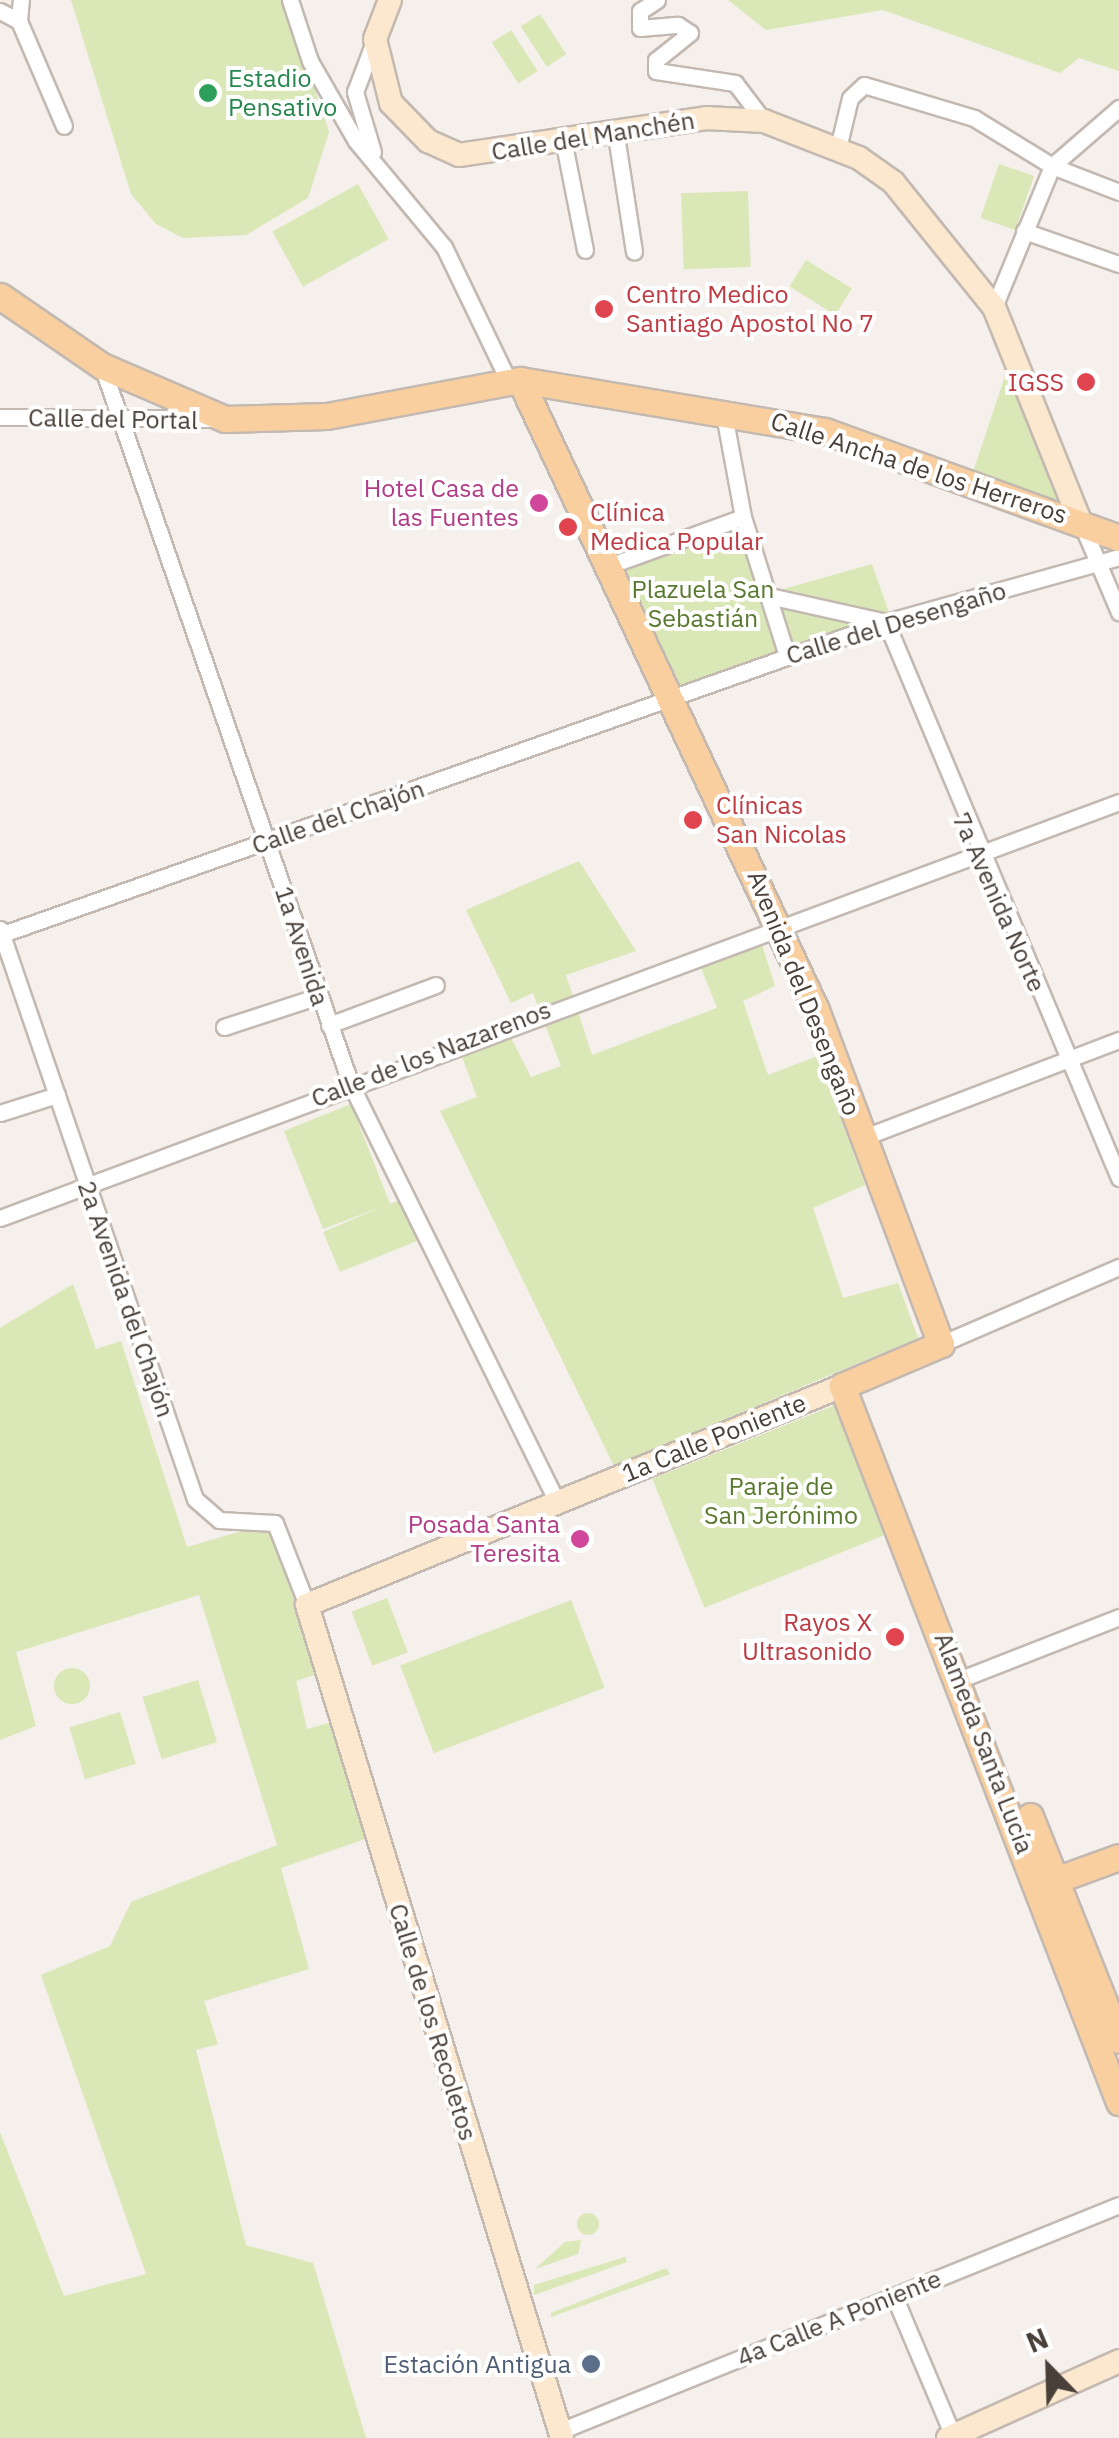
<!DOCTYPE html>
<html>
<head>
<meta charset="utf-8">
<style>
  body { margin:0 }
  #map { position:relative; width:1119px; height:2438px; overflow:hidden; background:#f5f0eb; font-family:"IBM Plex Sans",sans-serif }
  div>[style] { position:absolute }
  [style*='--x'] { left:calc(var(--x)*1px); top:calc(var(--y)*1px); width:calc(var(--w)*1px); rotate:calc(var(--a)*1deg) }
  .green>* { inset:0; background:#dae7b6; transform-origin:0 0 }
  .round { border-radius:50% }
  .roads { filter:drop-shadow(2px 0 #c3b9b1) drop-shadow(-2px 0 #c3b9b1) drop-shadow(0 2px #c3b9b1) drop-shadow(0 -2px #c3b9b1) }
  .street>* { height:15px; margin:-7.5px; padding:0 7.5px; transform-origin:7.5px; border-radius:7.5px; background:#fff }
  .secondary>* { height:22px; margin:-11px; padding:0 11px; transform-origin:11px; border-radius:11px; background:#fce8ce }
  .primary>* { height:25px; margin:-12.5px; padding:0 12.5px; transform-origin:12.5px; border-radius:12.5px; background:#facfa0 }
  .dots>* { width:28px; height:28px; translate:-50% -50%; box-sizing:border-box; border:5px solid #fff; border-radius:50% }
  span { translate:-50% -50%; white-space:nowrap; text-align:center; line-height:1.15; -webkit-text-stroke:8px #fff; paint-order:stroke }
  .leisure-label { font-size:25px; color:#27864d }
  .left { translate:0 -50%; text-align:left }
  .street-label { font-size:25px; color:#494039 }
  .health-label { font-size:25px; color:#be3a42 }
  .right { translate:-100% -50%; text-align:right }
  .hotel-label { font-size:25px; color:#b23c85 }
  .park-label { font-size:25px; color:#59792e }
  .service-label { font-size:25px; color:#4e5e75 }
  .north { position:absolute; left:999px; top:2318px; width:100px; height:100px; -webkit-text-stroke:8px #fff; paint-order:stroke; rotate:337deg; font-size:28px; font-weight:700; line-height:40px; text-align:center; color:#494039 }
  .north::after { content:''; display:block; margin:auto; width:35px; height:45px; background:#494039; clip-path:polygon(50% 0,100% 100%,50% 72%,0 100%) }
</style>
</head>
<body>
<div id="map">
  <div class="green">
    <i style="clip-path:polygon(71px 0,285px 0,329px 132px,308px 198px,246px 235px,183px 238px,156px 224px,131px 194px)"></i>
    <i style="clip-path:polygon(728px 0,1119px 0,1119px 71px,1079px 58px,1060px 73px,883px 10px,766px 30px)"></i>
    <i style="left:540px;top:14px;width:48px;height:23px;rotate:57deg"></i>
    <i style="left:511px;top:30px;width:49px;height:23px;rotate:57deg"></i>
    <i style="left:999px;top:164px;width:37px;height:57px;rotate:19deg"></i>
    <i style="left:358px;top:184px;width:63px;height:98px;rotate:61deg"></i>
    <i style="left:748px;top:191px;width:76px;height:67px;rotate:88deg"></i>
    <i style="left:806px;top:260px;width:54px;height:31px;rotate:32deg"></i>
    <i style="clip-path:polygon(1006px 373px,1071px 514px,973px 472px)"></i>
    <i style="left:734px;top:527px;width:131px;height:119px;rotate:69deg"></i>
    <i style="clip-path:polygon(872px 564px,892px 621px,773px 592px)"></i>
    <i style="clip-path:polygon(774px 602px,873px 623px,790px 649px)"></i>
    <i style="clip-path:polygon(579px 861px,636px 951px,566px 975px,592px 1055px,717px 1008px,699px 963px,760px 938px,775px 986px,743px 1001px,768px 1075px,818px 1056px,865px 1185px,813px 1208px,843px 1298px,898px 1283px,918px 1338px,614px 1466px,440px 1111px,477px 1097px,462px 1057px,510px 1036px,531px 1077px,561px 1066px,533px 993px,511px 1003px,466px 910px)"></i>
    <i style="clip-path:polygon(351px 1104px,390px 1204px,400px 1200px,417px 1241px,340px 1272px,323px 1232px,384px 1206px,323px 1229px,284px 1131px)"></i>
    <i style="clip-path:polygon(73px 1284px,96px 1349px,121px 1341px,187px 1547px,265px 1524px,277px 1532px,320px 1673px,296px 1681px,307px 1729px,332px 1722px,365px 1839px,281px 1868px,309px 1969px,204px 2001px,218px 2044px,196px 2050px,246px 2245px,313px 2263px,366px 2438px,0 2438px,0 2132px,64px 2296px,146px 2274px,41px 1975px,110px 1946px,131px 1902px,277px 1845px,199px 1595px,16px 1652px,36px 1726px,0 1740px,0 1328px)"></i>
    <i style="left:835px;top:1405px;width:139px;height:197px;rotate:68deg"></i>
    <i style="left:387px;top:1598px;width:58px;height:38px;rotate:69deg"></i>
    <i style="left:571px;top:1600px;width:94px;height:183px;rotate:69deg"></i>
    <i class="round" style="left:54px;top:1668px;width:36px;height:36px"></i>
    <i style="left:198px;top:1680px;width:65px;height:58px;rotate:73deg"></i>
    <i style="left:120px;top:1712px;width:54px;height:53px;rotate:73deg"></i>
    <i class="round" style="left:577px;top:2213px;width:22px;height:22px"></i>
    <i style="clip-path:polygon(581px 2240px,578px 2254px,535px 2269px,565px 2242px)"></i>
    <i style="clip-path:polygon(625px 2257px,627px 2262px,534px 2295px,534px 2285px)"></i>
    <i style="clip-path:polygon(666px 2268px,670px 2274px,551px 2317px,551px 2313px)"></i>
  </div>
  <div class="roads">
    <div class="street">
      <i style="--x:290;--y:0;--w:64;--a:71.8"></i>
      <i style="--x:310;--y:61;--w:92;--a:60.1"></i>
      <i style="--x:356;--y:141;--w:138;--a:50.3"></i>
      <i style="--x:444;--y:247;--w:148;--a:64.3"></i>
      <i style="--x:657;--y:0;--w:20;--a:147"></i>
      <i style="--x:640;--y:11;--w:17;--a:90"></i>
      <i style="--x:640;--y:28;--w:38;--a:-5"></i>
      <i style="--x:678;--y:25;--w:14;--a:34"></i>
      <i style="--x:690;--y:33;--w:43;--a:141.5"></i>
      <i style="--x:656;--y:60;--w:11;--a:90"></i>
      <i style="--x:656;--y:71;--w:80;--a:8.6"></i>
      <i style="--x:735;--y:83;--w:48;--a:52.7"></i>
      <i style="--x:0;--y:11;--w:21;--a:28"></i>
      <i style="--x:19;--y:21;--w:114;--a:66.8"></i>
      <i style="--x:19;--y:21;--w:21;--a:-85"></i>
      <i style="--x:615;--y:129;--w:124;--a:81.2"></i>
      <i style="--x:563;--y:139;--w:113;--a:78.8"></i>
      <i style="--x:838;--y:148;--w:51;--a:-76.5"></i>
      <i style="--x:850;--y:98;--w:19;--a:-43"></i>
      <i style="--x:864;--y:85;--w:115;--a:16.7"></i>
      <i style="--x:974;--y:118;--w:92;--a:31.6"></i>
      <i style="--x:1052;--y:166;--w:72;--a:21.2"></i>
      <i style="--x:373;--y:152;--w:63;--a:-106.7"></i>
      <i style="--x:355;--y:92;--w:57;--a:-69.3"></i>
      <i style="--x:1024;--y:231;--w:101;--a:19.2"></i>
      <i style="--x:994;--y:307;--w:152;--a:-67.6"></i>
      <i style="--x:1052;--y:166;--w:89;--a:-40.9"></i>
      <i style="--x:102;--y:366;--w:761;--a:70.9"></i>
      <i style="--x:351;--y:1085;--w:466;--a:63.7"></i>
      <i style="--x:723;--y:409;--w:110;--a:79.5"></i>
      <i style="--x:743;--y:517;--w:146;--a:72.4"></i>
      <i style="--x:0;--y:417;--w:221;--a:0.5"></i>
      <i style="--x:1082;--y:525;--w:95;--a:67"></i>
      <i style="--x:614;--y:564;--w:137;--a:-20"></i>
      <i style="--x:769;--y:596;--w:120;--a:12.5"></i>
      <i style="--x:886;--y:622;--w:603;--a:67.26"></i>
      <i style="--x:0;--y:929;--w:602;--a:71.11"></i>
      <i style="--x:195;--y:1499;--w:32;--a:41"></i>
      <i style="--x:219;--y:1520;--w:56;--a:3.1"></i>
      <i style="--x:275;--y:1523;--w:88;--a:68.7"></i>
      <i style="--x:0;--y:935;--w:940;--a:-19.46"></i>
      <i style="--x:886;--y:622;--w:242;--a:-15.6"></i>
      <i style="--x:329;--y:1025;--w:114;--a:-20.5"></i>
      <i style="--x:224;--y:1027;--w:100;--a:-18.1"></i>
      <i style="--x:0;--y:1113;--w:60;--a:-17.5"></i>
      <i style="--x:862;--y:1138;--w:275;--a:-20.9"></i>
      <i style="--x:0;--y:1218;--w:1194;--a:-20.39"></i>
      <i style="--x:941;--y:1344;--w:194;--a:-23.4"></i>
      <i style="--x:961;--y:1679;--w:170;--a:-21.4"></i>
      <i style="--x:894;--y:2296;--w:152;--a:67.1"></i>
      <i style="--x:560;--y:2431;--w:603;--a:-22.01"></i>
    </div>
    <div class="secondary">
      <i style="--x:390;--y:0;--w:42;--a:111"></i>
      <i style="--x:375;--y:39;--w:66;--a:76"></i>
      <i style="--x:391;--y:103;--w:53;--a:45.8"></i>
      <i style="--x:428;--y:141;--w:34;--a:24"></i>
      <i style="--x:459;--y:155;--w:250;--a:-8.5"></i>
      <i style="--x:706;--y:118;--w:58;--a:3"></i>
      <i style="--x:764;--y:121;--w:102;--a:21.3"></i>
      <i style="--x:859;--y:158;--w:42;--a:35.2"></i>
      <i style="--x:893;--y:182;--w:161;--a:51.1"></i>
      <i style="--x:994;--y:307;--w:231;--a:68.1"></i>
      <i style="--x:562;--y:2438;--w:871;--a:-107.02"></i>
      <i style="--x:307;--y:1605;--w:578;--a:-22.26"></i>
      <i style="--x:948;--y:2438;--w:188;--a:-24.2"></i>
    </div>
    <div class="primary">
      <i style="--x:0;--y:296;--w:124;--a:34.5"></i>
      <i style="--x:102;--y:366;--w:134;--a:23.3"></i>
      <i style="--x:225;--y:419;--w:102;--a:-1.7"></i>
      <i style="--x:327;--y:416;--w:196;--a:-10.6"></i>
      <i style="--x:520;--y:380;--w:309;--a:9.5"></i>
      <i style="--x:825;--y:431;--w:313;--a:20"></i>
      <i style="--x:520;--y:380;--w:696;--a:64.83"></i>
      <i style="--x:816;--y:1010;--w:357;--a:69.5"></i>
      <i style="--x:941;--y:1344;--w:108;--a:157"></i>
      <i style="--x:842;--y:1386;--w:768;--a:68.85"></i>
      <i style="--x:1030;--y:1816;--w:241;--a:68.3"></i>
      <i style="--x:1039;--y:1886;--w:85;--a:-19.9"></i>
    </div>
  </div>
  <div class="dots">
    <i style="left:208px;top:93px;background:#2e9e5b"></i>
    <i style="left:604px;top:309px;background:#e0444e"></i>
    <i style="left:1086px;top:382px;background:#e0444e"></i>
    <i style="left:539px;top:503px;background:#d1479c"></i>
    <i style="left:568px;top:527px;background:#e0444e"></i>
    <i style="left:693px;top:820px;background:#e0444e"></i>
    <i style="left:580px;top:1539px;background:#d1479c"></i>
    <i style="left:895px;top:1637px;background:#e0444e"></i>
    <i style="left:591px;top:2364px;background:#5c6f8a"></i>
  </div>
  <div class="leisure-label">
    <span class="left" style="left:228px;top:93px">Estadio<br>Pensativo</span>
  </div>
  <div class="street-label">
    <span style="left:593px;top:136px;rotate:-9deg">Calle del Manchén</span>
    <span style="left:113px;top:419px;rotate:1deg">Calle del Portal</span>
    <span style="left:919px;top:468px;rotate:18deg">Calle Ancha de los Herreros</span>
    <span style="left:896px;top:623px;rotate:-17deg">Calle del Desengaño</span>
    <span style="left:338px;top:817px;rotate:-19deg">Calle del Chajón</span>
    <span style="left:999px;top:902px;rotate:66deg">7a Avenida Norte</span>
    <span style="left:302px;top:946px;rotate:72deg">1a Avenida</span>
    <span style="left:804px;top:993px;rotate:68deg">Avenida del Desengaño</span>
    <span style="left:431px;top:1054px;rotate:-21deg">Calle de los Nazarenos</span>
    <span style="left:126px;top:1299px;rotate:71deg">2a Avenida del Chajón</span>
    <span style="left:714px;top:1438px;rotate:-22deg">1a Calle Poniente</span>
    <span style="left:984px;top:1743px;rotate:69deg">Alameda Santa Lucía</span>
    <span style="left:433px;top:2022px;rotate:73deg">Calle de los Recoletos</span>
    <span style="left:839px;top:2318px;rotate:-22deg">4a Calle A Poniente</span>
  </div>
  <div class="health-label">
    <span class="left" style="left:626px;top:309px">Centro Medico<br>Santiago Apostol No 7</span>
    <span class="right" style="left:1064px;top:382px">IGSS</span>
    <span class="left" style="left:590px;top:527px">Clínica<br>Medica Popular</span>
    <span class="left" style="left:716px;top:820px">Clínicas<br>San Nicolas</span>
    <span class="right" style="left:872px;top:1637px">Rayos X<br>Ultrasonido</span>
  </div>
  <div class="hotel-label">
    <span class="right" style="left:519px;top:503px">Hotel Casa de<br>las Fuentes</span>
    <span class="right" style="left:560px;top:1539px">Posada Santa<br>Teresita</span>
  </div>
  <div class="park-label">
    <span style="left:703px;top:604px">Plazuela San<br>Sebastián</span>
    <span style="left:781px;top:1501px">Paraje de<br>San Jerónimo</span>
  </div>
  <div class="service-label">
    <span class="right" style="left:571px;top:2364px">Estación Antigua</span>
  </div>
  <div class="north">N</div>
</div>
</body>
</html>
